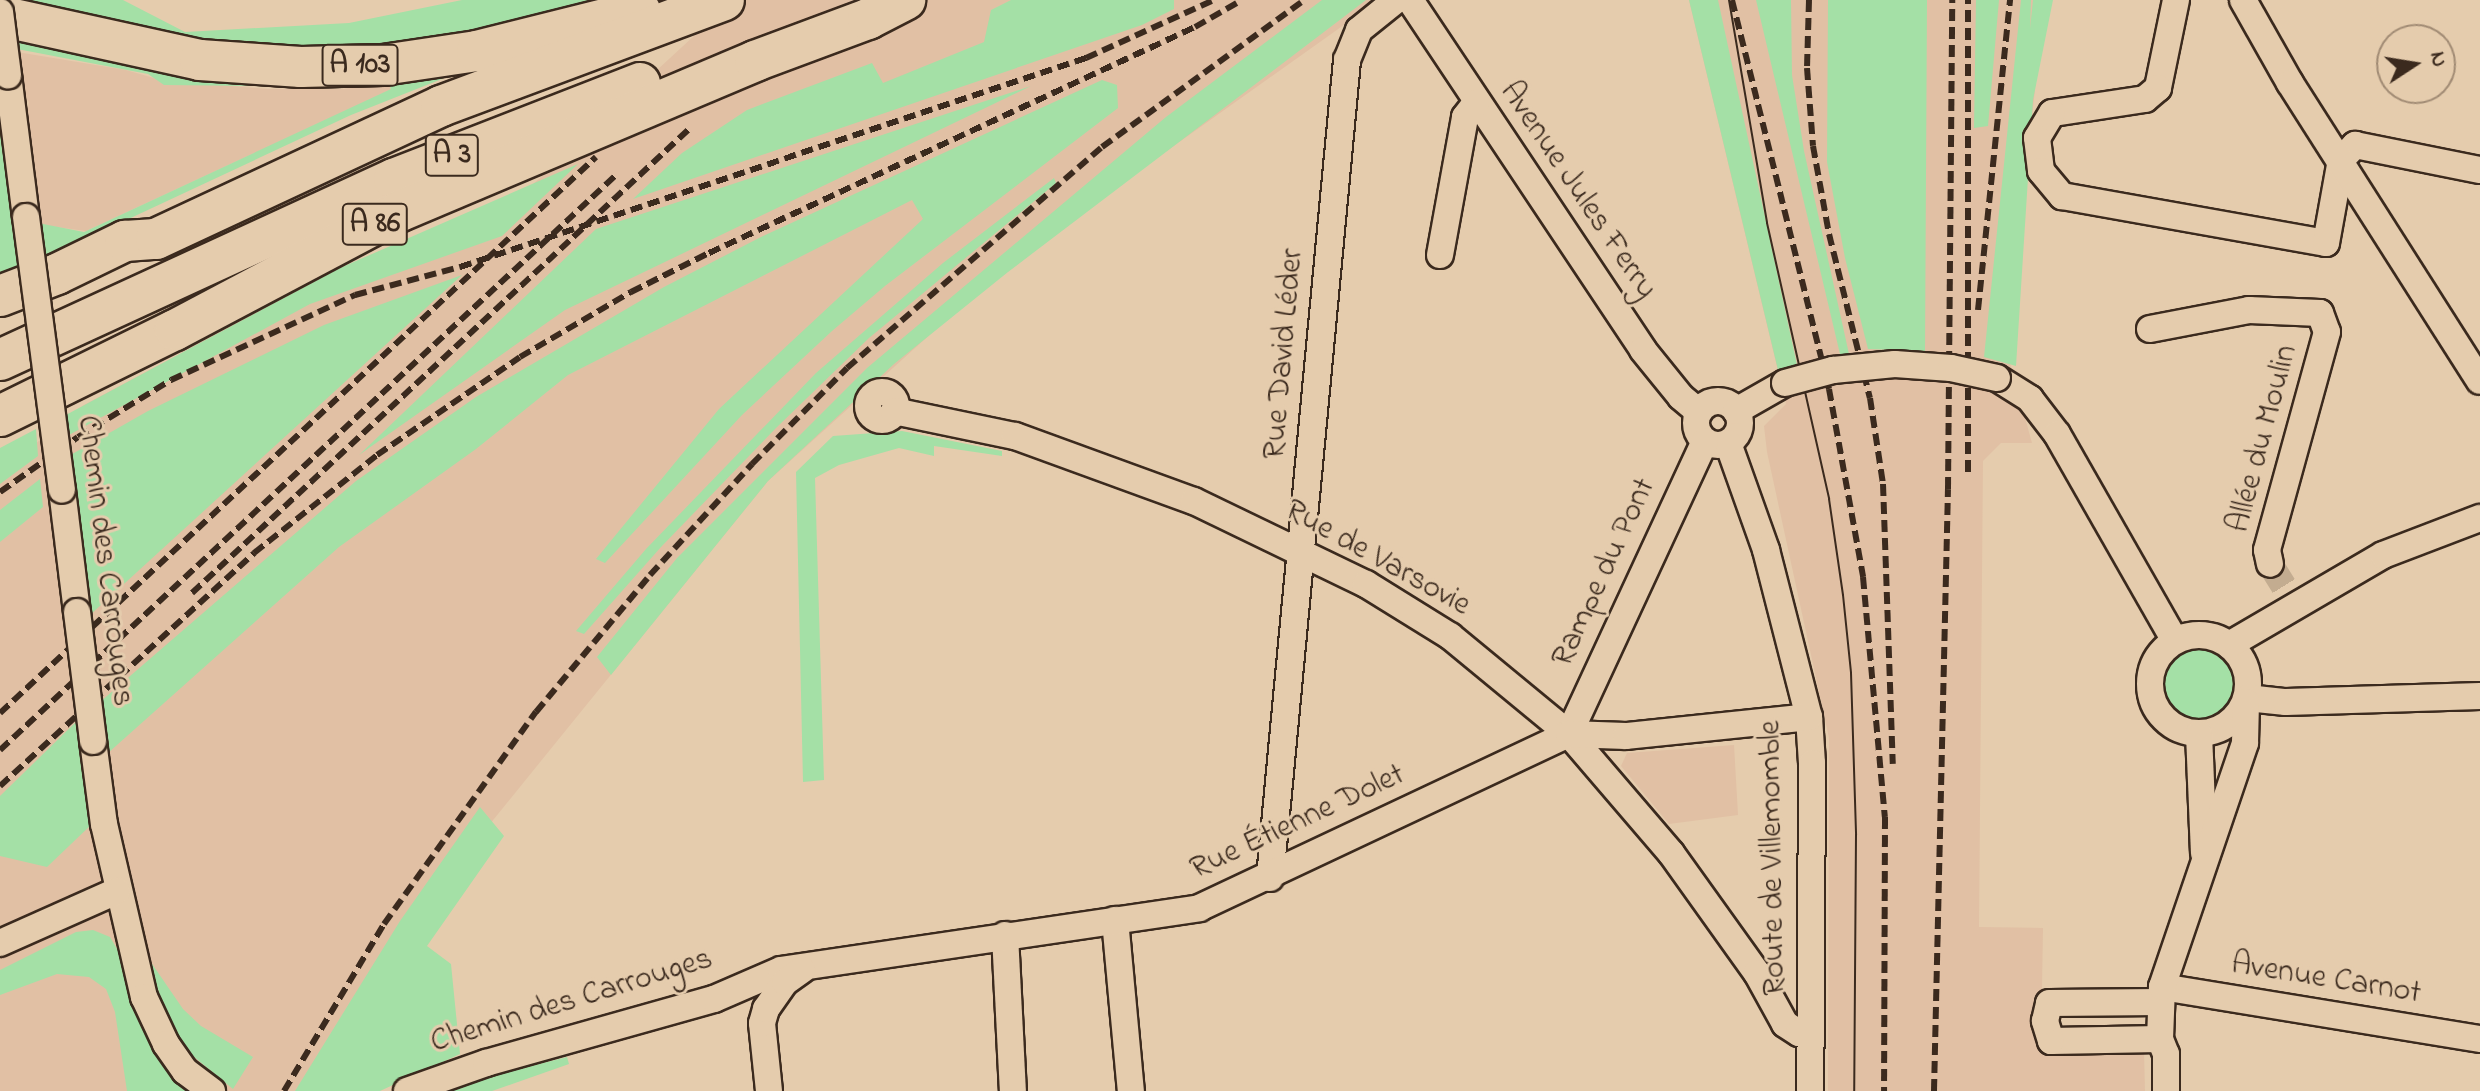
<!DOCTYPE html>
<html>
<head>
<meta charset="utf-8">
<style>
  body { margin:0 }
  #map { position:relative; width:2480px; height:1091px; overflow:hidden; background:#e5ccad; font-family:"Indie Flower",sans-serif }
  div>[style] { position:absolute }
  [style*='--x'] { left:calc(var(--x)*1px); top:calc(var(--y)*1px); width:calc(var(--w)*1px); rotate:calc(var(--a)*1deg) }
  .built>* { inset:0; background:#e1c0a4 }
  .green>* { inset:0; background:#a4e0a6 }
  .round { border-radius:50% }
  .minor-tunnel>* { height:26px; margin-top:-13px; transform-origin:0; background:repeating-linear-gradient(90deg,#c3ac90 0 26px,transparent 0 39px) }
  .roads { filter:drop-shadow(2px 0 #3b2a1e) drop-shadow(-2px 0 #3b2a1e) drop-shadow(0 2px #3b2a1e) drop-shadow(0 -2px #3b2a1e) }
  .minor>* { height:26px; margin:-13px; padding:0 13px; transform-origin:13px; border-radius:13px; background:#e5ccad }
  .minor>.ring { margin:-13px; padding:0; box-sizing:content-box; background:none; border:26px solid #e5ccad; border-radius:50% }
  .highway>* { height:40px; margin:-20px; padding:0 20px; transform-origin:20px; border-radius:20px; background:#e5ccad }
  .tram>* { height:2px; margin:-1px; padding:0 1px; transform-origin:1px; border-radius:1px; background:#3b2a1e }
  .rail>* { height:6px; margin-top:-3px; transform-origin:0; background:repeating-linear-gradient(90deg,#3b2a1e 0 12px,transparent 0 18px) }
  .bridges { filter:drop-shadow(2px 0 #3b2a1e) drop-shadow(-2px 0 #3b2a1e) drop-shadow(0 2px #3b2a1e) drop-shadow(0 -2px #3b2a1e) }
  .minor-bridge>* { height:26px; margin:-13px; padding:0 13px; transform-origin:13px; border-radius:13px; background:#e5ccad }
  span { translate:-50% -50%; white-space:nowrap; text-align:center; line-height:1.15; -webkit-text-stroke:6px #e5ccad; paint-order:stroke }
  .shield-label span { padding:2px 6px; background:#e5ccad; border:2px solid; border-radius:6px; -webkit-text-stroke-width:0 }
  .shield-label { font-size:30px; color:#3b2a1e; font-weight:700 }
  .street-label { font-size:32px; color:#3b2a1e }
  .north { position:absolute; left:2376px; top:24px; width:80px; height:80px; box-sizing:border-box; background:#e5ccad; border:2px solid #a18b74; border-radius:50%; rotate:78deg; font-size:22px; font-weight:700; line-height:32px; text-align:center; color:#3b2a1e }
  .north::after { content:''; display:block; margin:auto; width:28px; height:36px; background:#3b2a1e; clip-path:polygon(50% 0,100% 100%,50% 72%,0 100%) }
</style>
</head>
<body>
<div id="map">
  <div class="built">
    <i style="clip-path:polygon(733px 0,1379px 0,1154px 160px,956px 311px,768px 481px,468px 851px,308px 1091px,0 1091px,0 472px,84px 405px,340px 268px,529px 188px)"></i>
    <i style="clip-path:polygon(1689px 0,2044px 0,2008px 356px,2032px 443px,2001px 443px,1983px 461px,1979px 927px,2043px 928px,2041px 1050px,2144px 1051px,2145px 1091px,1828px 1091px,1829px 738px,1767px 452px,1764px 426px,1786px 404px)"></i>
    <i style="clip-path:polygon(17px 52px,126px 70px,161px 80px,268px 89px,342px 89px,392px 80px,395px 88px,86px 231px,41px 225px,26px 119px,29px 102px,24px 96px)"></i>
    <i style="clip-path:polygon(1734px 745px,1738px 815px,1669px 824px,1621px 766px,1627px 753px)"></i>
  </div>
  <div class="green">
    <i style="clip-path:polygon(11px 0,123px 0,185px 32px,349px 23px,462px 0,594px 0,415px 50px,171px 46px)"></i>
    <i style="clip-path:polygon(1011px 0,1174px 0,1174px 9px,1142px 25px,633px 199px,682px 153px,747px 110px,872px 63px,883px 83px,984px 42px,991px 10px)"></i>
    <i style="clip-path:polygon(1322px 0,1366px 0,1008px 272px,894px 364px,768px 481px,611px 675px,597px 657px,677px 558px,867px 368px,1166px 117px)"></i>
    <i style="clip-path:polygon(1689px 0,1718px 0,1797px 365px,1778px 370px)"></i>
    <i style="clip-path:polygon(1756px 0,1791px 0,1792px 75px,1804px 151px,1849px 354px,1840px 354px)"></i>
    <i style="clip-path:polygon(1828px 0,1927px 0,1925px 351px,1868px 349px,1845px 258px,1827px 162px)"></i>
    <i style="clip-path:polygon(1976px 0,1999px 0,1988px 126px,1974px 128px)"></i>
    <i style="clip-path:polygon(2021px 0,2031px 0,2030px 29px,2033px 0,2053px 0,2033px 100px,2016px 366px,1984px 357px)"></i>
    <i style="clip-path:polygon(16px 37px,457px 73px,351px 115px,45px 258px,38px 223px,84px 232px,391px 89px,388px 82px,333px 87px,164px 85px,148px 74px,17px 49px)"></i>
    <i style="clip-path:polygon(1102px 80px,1117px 85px,1118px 108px,885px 286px,832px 331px,742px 415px,605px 563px,596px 559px,719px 409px,923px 219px,912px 200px,568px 375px,476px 449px,339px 547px,108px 753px,100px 702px,356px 481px,476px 397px,664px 287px,761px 237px)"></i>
    <i style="clip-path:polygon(1031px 86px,565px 310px,359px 455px,596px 229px)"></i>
    <i style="clip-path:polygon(0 119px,19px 273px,0 280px)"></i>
    <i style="clip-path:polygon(578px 164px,502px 236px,310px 304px,67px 436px,64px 416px,340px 268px)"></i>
    <i style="clip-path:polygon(1054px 178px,1056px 183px,869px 338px,776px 428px,661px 547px,584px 634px,576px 631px,646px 549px,816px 373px,943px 263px)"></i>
    <i style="clip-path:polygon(462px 275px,90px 615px,67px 457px,148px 411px,324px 325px)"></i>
    <i style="clip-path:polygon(36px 429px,38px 456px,0 484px,0 448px)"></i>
    <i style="clip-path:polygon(902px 431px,1002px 451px,1002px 456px,934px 446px,934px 456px,899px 448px,839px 465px,815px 478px,824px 780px,803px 782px,796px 472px,833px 436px)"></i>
    <i style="clip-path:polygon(40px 479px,43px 507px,0 542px,0 510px)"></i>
    <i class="round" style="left:2164px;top:649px;width:70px;height:70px"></i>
    <i style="clip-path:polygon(78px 720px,92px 824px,47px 867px,0 856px,0 796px)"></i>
    <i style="clip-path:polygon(480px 807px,504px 836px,427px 946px,451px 964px,460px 1054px,380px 1091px,295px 1091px,400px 921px)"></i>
    <i style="clip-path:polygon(93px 930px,110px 937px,120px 954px,140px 1021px,154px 1051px,176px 1078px,198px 1091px,127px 1091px,115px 1012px,106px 989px,89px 977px,57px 974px,0 995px,0 970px,76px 932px)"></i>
    <i style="clip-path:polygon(148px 958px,183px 1009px,201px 1026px,253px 1057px,233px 1089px,182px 1047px,162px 1004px)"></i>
    <i style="clip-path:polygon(567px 1057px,569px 1064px,492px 1091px,432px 1091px)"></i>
  </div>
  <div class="minor-tunnel">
    <i style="--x:2270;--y:564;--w:31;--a:58"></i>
  </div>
  <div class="roads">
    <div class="minor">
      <i style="--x:1410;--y:0;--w:420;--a:56.3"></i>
      <i style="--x:1643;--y:350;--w:60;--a:51"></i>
      <i style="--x:1681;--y:397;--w:23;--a:40"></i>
      <i style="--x:2176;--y:0;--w:90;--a:101.6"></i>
      <i style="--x:2158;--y:88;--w:17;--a:140"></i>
      <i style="--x:2145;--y:99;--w:94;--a:171.4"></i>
      <i style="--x:2052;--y:113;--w:29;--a:121"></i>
      <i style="--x:2037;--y:138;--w:33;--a:83"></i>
      <i style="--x:2041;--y:171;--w:33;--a:50"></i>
      <i style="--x:2062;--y:196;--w:268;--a:10.1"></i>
      <i style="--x:2326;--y:243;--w:84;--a:-79.8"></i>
      <i style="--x:2341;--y:160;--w:21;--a:-47"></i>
      <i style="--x:2355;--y:145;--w:127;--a:11.3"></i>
      <i style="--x:2243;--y:0;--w:95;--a:60.5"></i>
      <i style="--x:2290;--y:83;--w:353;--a:57.5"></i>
      <i style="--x:8;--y:75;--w:143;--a:82.8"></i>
      <i style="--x:1440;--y:255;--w:140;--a:-79.7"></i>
      <i style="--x:1465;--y:117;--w:18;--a:-52"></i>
      <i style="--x:2150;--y:329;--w:101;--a:-10.9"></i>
      <i style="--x:2249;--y:310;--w:71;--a:2.4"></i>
      <i style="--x:2320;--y:313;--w:20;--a:70"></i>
      <i style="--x:2327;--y:332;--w:226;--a:105.4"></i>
      <i style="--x:2267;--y:550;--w:14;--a:78"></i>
      <i style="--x:1997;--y:378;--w:39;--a:32"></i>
      <i style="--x:2030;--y:399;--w:44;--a:52.4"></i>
      <i style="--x:2057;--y:434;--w:238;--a:60.3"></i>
      <i class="ring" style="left:868px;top:392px;width:2px;height:2px"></i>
      <i class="ring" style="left:1696px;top:401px;width:18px;height:18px"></i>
      <i style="--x:894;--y:411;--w:124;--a:11.7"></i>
      <i style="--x:1015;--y:436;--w:190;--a:20"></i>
      <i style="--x:1194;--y:501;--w:191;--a:25.8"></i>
      <i style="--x:1366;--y:584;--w:99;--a:31.8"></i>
      <i style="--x:1450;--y:636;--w:154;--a:39.5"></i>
      <i style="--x:1569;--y:734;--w:157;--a:49.4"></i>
      <i style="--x:1671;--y:853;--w:148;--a:54.4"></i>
      <i style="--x:1757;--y:973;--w:58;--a:61.2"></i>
      <i style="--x:1785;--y:1024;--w:17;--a:33"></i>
      <i style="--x:1799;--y:1033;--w:11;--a:5"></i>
      <i style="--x:1736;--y:411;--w:56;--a:-29.7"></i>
      <i style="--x:1728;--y:443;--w:114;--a:70.4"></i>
      <i style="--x:1766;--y:550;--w:172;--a:75.6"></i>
      <i style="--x:1809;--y:717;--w:46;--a:86.3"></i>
      <i style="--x:1812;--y:763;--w:328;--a:90.3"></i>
      <i style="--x:62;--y:490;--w:123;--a:83"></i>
      <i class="ring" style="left:2150px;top:635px;width:72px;height:72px"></i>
      <i style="--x:2229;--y:645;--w:178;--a:-30.3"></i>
      <i style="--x:2383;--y:555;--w:104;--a:-20.9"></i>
      <i style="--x:2247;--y:698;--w:39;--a:6"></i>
      <i style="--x:2286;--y:702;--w:194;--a:-1.8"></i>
      <i style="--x:1569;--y:734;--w:323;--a:-65.1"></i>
      <i style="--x:2199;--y:734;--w:119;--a:87.6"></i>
      <i style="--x:93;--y:741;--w:84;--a:82.5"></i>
      <i style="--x:104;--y:824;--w:178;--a:77"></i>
      <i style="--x:144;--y:997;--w:52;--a:64.9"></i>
      <i style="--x:166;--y:1044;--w:33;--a:55"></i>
      <i style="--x:185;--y:1071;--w:34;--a:37"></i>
      <i style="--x:1270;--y:878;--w:822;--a:-84.62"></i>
      <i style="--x:1347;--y:60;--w:32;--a:-68"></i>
      <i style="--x:1359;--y:30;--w:48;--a:-39"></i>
      <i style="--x:1115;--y:920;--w:172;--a:84.7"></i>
      <i style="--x:1005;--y:935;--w:156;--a:87.1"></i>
      <i style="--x:0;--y:943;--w:128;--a:-24"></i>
      <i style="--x:2162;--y:987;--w:322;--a:9.3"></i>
      <i style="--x:2160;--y:1039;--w:109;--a:178.9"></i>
      <i style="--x:2051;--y:1041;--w:21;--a:-107"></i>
      <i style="--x:2045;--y:1021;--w:18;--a:-77"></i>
      <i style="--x:2049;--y:1003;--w:112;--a:-0.5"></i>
      <i style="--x:407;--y:1091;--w:84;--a:-19.5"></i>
      <i style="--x:486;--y:1063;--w:237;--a:-15.7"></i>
      <i style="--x:714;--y:999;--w:73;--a:-23.4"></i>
      <i style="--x:781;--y:970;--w:423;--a:-8.4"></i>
      <i style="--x:1199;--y:908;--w:409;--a:-25.2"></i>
      <i style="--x:1569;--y:734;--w:57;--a:2"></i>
      <i style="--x:1626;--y:736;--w:184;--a:-5.9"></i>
      <i style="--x:769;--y:1091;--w:68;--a:-95.9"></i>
      <i style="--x:762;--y:1023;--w:15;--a:-74"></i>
      <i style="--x:766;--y:1009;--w:33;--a:-55"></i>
      <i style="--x:785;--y:982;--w:21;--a:-35"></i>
      <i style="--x:2166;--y:1091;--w:37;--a:-90"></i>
      <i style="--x:2166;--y:1054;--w:16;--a:-112"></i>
      <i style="--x:2160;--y:1039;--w:52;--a:-87.8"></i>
      <i style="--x:2162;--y:987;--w:258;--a:-71.2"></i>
      <i style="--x:2245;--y:743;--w:41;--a:-88.6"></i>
    </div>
    <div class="highway">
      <i style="--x:0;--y:16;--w:205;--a:12.4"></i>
      <i style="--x:200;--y:60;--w:101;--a:4"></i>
      <i style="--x:301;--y:67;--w:82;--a:-1.4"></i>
      <i style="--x:383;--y:65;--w:95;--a:-8.5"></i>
      <i style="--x:477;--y:51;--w:168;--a:-14.1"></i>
      <i style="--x:0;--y:296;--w:61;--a:-21.1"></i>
      <i style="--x:57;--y:274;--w:76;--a:-25.9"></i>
      <i style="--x:125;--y:241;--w:31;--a:-4"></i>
      <i style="--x:156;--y:239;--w:315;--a:-25"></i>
      <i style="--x:441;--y:106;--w:302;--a:-20.5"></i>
      <i style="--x:0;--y:360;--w:434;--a:-24.7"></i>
      <i style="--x:394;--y:179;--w:264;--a:-21.3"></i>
      <i style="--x:0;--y:416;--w:195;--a:-26.2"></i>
      <i style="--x:175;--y:330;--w:252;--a:-27.9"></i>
      <i style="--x:398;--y:212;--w:388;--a:-22.9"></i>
      <i style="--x:755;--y:61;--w:121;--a:-20.4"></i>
      <i style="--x:868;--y:19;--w:42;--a:-27.2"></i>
    </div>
  </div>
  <div class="tram">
    <i style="--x:1729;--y:0;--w:226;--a:80.3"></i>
    <i style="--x:1767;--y:223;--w:283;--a:77.3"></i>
    <i style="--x:1829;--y:499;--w:97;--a:81.7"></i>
    <i style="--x:1843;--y:595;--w:78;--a:84.1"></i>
    <i style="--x:1851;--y:673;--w:162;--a:88.2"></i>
    <i style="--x:1856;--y:835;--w:256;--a:90.4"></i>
  </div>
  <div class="rail">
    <i style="--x:1732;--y:0;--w:401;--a:76"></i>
    <i style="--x:1829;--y:389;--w:191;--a:79.7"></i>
    <i style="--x:1863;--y:577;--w:241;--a:84.8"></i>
    <i style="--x:1885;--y:817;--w:274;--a:90.2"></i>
    <i style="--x:1809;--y:0;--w:68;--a:91.7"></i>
    <i style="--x:1807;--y:68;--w:78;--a:85.6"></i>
    <i style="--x:1813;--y:146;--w:89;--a:79.7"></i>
    <i style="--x:1829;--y:234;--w:169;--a:76"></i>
    <i style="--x:1870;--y:398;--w:87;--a:81.4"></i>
    <i style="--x:1883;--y:484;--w:280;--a:88"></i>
    <i style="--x:1978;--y:310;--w:312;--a:-84.1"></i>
    <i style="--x:1968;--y:472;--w:472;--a:-90"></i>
    <i style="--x:0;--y:492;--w:95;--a:-35.2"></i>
    <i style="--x:78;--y:437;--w:109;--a:-31.5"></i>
    <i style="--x:171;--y:380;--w:203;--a:-24.8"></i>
    <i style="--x:355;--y:295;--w:109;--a:-14.9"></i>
    <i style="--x:460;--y:267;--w:660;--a:-18.46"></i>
    <i style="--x:1086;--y:58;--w:141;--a:-24.4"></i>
    <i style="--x:192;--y:593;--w:680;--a:-43.03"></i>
    <i style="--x:0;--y:713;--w:815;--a:-43.01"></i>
    <i style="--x:0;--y:750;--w:841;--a:-43.03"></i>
    <i style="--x:0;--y:786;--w:345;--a:-42.5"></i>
    <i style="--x:254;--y:553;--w:157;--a:-38.5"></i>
    <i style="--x:377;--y:455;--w:173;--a:-34.4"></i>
    <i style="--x:520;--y:357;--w:129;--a:-30.4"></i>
    <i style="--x:631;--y:292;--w:87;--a:-26.6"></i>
    <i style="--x:709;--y:253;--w:536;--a:-24.94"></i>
    <i style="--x:1195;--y:27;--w:54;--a:-29.9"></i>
    <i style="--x:284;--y:1091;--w:195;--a:-59.1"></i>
    <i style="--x:384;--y:924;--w:261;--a:-54.4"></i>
    <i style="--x:536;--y:712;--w:178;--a:-50.2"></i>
    <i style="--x:650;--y:575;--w:151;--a:-47.4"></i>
    <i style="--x:752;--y:464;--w:135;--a:-45.3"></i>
    <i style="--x:847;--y:368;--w:337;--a:-40.9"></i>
    <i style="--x:1102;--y:147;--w:250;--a:-36"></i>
    <i style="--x:1934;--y:1091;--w:602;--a:-88.67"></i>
    <i style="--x:1948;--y:489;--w:489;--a:-89.5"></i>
  </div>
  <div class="bridges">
    <div class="minor-bridge">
      <i style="--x:0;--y:12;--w:64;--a:82.8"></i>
      <i style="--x:26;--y:217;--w:275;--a:82.5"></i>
      <i style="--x:1785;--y:383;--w:50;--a:-15.2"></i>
      <i style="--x:1833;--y:370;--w:62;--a:-5.5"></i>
      <i style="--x:1895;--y:364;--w:56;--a:4.1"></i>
      <i style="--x:1951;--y:368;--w:47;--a:12.3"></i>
      <i style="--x:77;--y:612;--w:130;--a:82.9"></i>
    </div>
  </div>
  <div class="shield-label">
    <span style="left:360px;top:65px">A 103</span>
    <span style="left:452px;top:155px">A 3</span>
    <span style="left:375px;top:224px">A 86</span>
  </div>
  <div class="street-label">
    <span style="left:1577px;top:191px;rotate:56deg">Avenue Jules Ferry</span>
    <span style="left:1285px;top:354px;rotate:-85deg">Rue David Léder</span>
    <span style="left:2264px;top:439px;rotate:-75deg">Allée du Moulin</span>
    <span style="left:1377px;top:559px;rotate:29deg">Rue de Varsovie</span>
    <span style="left:104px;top:561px;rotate:83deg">Chemin des Carrouges</span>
    <span style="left:1605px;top:573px;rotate:-65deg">Rampe du Pont</span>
    <span style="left:1298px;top:823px;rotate:-25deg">Rue Étienne Dolet</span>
    <span style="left:1774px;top:858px;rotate:-91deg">Route de Villemomble</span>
    <span style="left:2326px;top:980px;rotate:9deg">Avenue Carnot</span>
    <span style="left:572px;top:1002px;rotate:-17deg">Chemin des Carrouges</span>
  </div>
  <div class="north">N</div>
</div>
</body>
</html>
